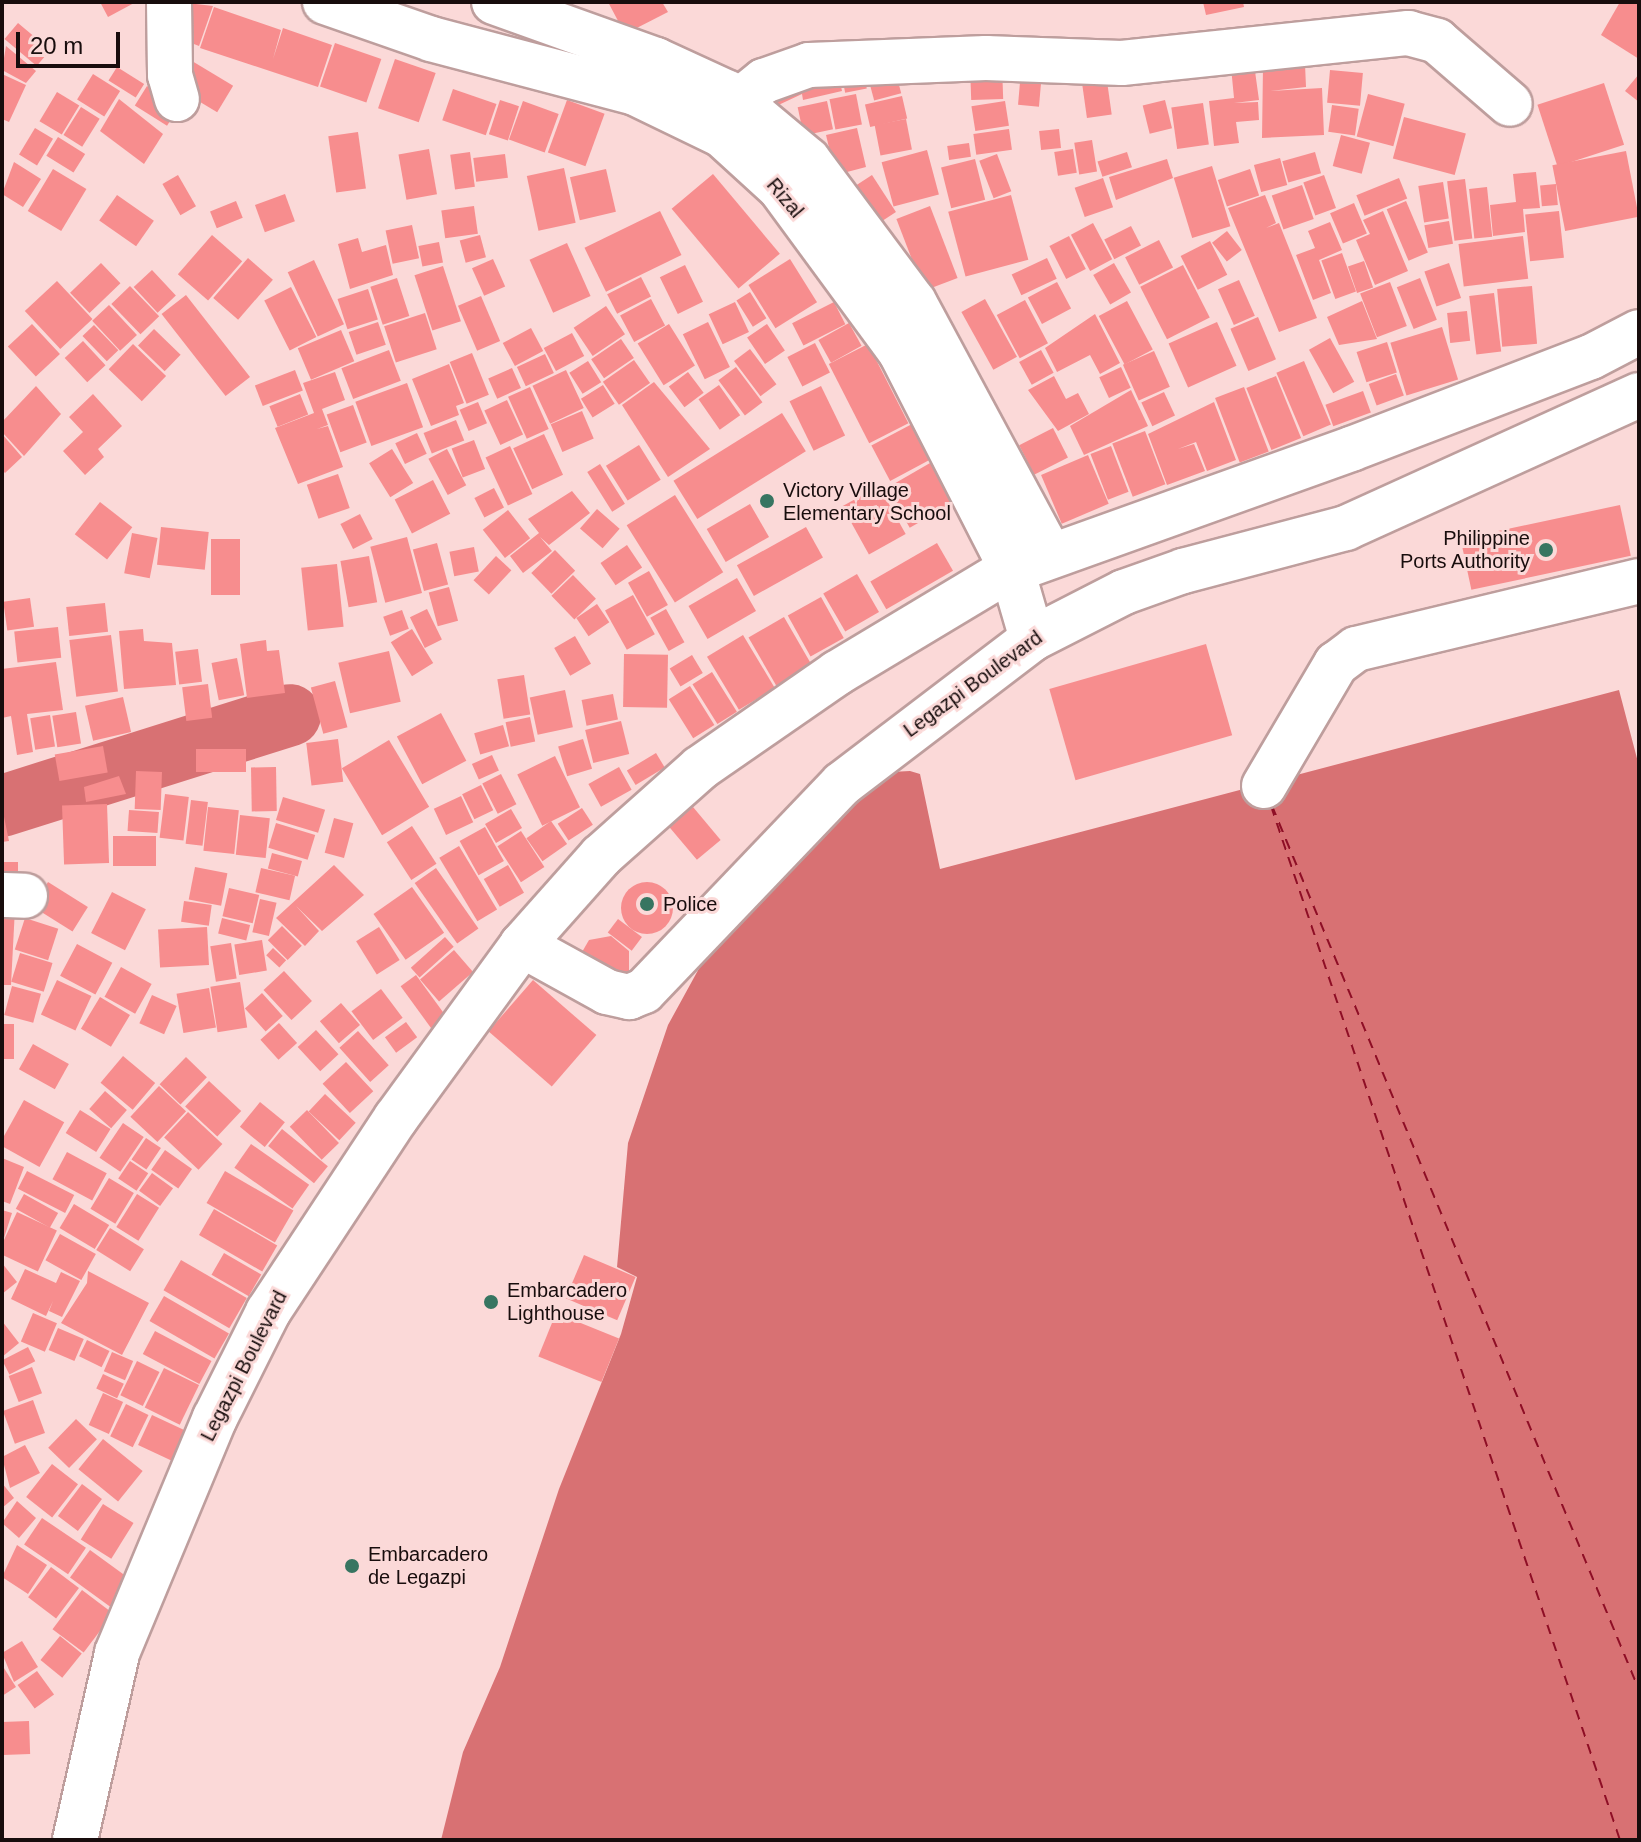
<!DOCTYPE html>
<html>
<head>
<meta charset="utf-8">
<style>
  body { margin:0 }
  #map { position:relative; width:1641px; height:1842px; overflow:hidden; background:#fbd9d8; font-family:Arial,sans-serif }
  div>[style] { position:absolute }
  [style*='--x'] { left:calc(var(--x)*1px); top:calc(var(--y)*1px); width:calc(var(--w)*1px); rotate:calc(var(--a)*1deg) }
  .water>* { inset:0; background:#d87173 }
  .river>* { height:62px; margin:-31px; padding:0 31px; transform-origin:31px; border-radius:31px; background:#d87173 }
  .ferry>* { height:2px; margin-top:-1px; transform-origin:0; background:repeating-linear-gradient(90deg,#8e0e25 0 10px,transparent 0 18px) }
  .building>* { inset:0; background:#f78d8e; transform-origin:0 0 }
  .round { border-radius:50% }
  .roads { filter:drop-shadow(2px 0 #be9e9d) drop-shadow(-2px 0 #be9e9d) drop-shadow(0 2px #be9e9d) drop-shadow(0 -2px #be9e9d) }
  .minor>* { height:44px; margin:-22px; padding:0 22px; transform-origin:22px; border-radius:22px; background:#fff }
  .dots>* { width:22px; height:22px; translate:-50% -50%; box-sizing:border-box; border:4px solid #fbd9d8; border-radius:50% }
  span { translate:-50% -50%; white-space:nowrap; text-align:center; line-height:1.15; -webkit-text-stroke:6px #fbd9d8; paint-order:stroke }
  .street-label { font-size:20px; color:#180d0d }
  .poi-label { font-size:20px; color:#180d0d }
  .left { translate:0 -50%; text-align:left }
  .right { translate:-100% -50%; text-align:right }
  .frame { position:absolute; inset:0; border:4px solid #180d0d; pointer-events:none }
  .scale { position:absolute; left:16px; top:32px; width:104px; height:36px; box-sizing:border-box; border:4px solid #180d0d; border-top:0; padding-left:10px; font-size:24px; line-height:28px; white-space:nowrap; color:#180d0d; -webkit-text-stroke:6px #fbd9d8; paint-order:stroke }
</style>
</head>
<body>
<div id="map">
  <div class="water">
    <i style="clip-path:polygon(1619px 690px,1639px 766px,1639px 1840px,441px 1840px,463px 1752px,500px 1667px,559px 1489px,621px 1334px,637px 1277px,617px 1267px,628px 1143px,668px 1025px,719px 932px,811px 835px,891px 772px,910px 771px,920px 774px,940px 869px)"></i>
  </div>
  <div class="river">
    <i style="--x:2;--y:806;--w:302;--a:-17.5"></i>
  </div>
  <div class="ferry">
    <i style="--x:1271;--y:806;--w:1091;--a:71.35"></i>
    <i style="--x:1272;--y:806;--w:957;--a:67.45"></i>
  </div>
  <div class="building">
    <i style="clip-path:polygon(100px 2px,136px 2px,108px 17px)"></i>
    <i style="clip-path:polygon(179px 2px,213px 6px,199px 46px,171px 35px)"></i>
    <i style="clip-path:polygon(608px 2px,662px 2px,668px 12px,625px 34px)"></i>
    <i style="clip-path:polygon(1203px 2px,1243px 2px,1244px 7px,1206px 15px)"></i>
    <i style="clip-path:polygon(1620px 2px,1639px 2px,1639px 59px,1601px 35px)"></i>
    <i style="clip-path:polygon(214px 7px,281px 30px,273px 59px,283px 28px,332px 45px,318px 87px,200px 48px)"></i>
    <i style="left:18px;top:23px;width:42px;height:21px;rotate:40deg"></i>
    <i style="left:335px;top:43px;width:49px;height:46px;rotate:19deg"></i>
    <i style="clip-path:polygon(6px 46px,36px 71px,26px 83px,2px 70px)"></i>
    <i style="left:395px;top:59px;width:43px;height:52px;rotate:19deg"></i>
    <i style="left:192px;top:61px;width:48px;height:31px;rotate:31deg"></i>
    <i style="left:862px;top:64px;width:25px;height:22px;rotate:79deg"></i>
    <i style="clip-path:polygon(1254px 64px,1259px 100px,1234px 103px,1258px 102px,1259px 120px,1236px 122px,1239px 143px,1214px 146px,1209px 101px,1234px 98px,1231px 67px)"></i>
    <i style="clip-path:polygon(1305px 64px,1306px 87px,1269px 91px,1322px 88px,1324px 135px,1262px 138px,1263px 67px)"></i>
    <i style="left:1002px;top:65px;width:34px;height:32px;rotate:88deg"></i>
    <i style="left:117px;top:67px;width:32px;height:16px;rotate:32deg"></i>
    <i style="clip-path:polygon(837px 67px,842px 91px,803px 100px,802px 94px,772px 108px,763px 89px,794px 74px,801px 91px,798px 76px)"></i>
    <i style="left:895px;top:70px;width:24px;height:28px;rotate:75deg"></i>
    <i style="left:1330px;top:70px;width:33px;height:33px;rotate:5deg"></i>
    <i style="left:1021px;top:71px;width:21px;height:34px;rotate:5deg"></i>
    <i style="clip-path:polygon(2px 74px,26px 85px,9px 122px,2px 119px)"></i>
    <i style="left:93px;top:74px;width:32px;height:30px;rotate:32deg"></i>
    <i style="left:1106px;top:74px;width:41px;height:25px;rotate:82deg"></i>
    <i style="clip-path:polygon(1639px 74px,1639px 102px,1625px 91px)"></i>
    <i style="left:1604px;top:83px;width:65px;height:70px;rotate:72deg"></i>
    <i style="left:147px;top:86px;width:38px;height:23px;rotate:32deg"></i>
    <i style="left:453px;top:89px;width:46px;height:33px;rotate:19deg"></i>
    <i style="left:57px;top:92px;width:26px;height:34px;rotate:31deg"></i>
    <i style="left:856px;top:94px;width:31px;height:27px;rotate:79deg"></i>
    <i style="left:1368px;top:94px;width:38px;height:44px;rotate:15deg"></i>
    <i style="left:902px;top:96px;width:23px;height:38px;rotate:77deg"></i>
    <i style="clip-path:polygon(119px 99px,163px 134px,144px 164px,100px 131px)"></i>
    <i style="left:500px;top:100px;width:20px;height:36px;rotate:18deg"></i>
    <i style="left:567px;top:100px;width:40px;height:56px;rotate:20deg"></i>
    <i style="left:1165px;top:100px;width:29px;height:23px;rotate:76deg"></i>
    <i style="left:523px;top:101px;width:38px;height:41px;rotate:20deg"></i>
    <i style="left:827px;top:101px;width:29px;height:30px;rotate:78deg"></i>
    <i style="left:1005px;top:101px;width:25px;height:34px;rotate:81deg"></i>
    <i style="left:1203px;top:103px;width:42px;height:32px;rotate:82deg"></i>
    <i style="left:1332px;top:105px;width:27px;height:27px;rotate:8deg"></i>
    <i style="left:81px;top:107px;width:22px;height:33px;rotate:32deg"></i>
    <i style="left:1404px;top:117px;width:64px;height:43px;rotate:15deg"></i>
    <i style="left:906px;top:119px;width:31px;height:32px;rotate:79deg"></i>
    <i style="left:35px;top:128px;width:21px;height:31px;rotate:31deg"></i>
    <i style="clip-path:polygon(857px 128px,866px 167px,847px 172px,831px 156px,826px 135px)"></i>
    <i style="left:1009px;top:129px;width:21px;height:36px;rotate:82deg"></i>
    <i style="left:1059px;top:129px;width:19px;height:20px;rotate:84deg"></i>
    <i style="left:358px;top:132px;width:57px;height:30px;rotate:82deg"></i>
    <i style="left:1341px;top:135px;width:30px;height:32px;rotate:15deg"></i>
    <i style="left:58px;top:137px;width:32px;height:22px;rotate:32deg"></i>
    <i style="left:1092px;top:140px;width:32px;height:18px;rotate:81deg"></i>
    <i style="left:969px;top:143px;width:14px;height:22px;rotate:82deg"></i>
    <i style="left:429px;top:149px;width:46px;height:31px;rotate:80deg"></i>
    <i style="left:1073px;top:149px;width:24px;height:19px;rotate:81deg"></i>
    <i style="left:927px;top:150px;width:46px;height:47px;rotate:75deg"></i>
    <i style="left:1626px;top:151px;width:67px;height:75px;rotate:79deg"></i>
    <i style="left:470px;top:152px;width:35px;height:20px;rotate:82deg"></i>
    <i style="left:1127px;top:152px;width:16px;height:31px;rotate:72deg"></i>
    <i style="left:1315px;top:152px;width:22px;height:34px;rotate:74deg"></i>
    <i style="left:505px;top:154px;width:24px;height:32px;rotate:83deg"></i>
    <i style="left:997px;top:154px;width:40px;height:19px;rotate:69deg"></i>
    <i style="left:1280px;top:158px;width:28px;height:27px;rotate:75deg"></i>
    <i style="left:975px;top:159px;width:42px;height:35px;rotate:76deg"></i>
    <i style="clip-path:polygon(1167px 159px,1173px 178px,1116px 200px,1109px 177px)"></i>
    <i style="clip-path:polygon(14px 162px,41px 179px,23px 207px,2px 194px)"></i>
    <i style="left:1212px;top:166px;width:63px;height:40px;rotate:73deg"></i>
    <i style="left:564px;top:168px;width:56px;height:38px;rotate:78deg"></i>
    <i style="left:53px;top:169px;width:39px;height:49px;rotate:31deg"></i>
    <i style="left:606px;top:169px;width:44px;height:37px;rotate:77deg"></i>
    <i style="left:1250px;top:169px;width:28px;height:34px;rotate:71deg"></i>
    <i style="clip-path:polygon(1536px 172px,1540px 208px,1523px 209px,1525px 232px,1493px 236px,1490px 205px,1516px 202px,1513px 174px)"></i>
    <i style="left:713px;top:174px;width:104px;height:54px;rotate:50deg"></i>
    <i style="left:178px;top:175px;width:36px;height:18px;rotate:60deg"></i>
    <i style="left:872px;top:175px;width:44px;height:22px;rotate:57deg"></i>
    <i style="left:1324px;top:175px;width:35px;height:22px;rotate:70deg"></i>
    <i style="left:1103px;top:178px;width:31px;height:30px;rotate:71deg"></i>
    <i style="left:1399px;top:178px;width:22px;height:46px;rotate:68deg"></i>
    <i style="left:1465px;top:179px;width:60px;height:18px;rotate:83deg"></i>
    <i style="left:1443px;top:182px;width:37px;height:25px;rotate:81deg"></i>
    <i style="left:1556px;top:184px;width:21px;height:16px;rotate:85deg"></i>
    <i style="left:1302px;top:185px;width:36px;height:32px;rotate:71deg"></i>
    <i style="left:1487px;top:187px;width:50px;height:18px;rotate:84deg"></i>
    <i style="left:285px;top:194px;width:29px;height:32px;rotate:70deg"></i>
    <i style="left:117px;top:195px;width:45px;height:31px;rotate:35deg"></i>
    <i style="left:1011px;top:195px;width:67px;height:65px;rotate:75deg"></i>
    <i style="clip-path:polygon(1265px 195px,1276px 223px,1266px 228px,1279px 223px,1317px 318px,1279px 332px,1228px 208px)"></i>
    <i style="left:236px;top:201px;width:18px;height:28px;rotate:68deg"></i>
    <i style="left:1406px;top:201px;width:56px;height:21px;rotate:67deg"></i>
    <i style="left:1354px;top:203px;width:33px;height:26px;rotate:67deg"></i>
    <i style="left:474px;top:206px;width:28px;height:33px;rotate:82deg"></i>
    <i style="left:930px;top:206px;width:77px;height:36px;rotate:69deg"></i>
    <i style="left:660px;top:211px;width:49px;height:84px;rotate:64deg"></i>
    <i style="clip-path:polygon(1383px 211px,1408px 271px,1375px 285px,1356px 240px,1370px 234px,1363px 220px)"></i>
    <i style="left:1559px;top:211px;width:47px;height:34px;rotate:84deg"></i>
    <i style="left:1449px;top:221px;width:23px;height:25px;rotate:80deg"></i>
    <i style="clip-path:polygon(1330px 222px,1342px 250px,1319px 260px,1331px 293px,1313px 300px,1296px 255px,1315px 248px,1308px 231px)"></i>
    <i style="left:1093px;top:223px;width:41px;height:25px;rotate:62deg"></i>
    <i style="left:412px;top:225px;width:34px;height:27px;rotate:78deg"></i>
    <i style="left:1131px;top:226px;width:22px;height:30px;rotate:63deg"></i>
    <i style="left:1227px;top:231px;width:24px;height:19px;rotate:52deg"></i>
    <i style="left:212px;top:235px;width:40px;height:52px;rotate:41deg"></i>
    <i style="left:480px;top:235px;width:23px;height:21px;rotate:75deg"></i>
    <i style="left:1069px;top:236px;width:37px;height:22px;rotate:63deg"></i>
    <i style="left:1523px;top:236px;width:43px;height:65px;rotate:83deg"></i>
    <i style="clip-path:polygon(358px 238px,362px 252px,386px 245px,393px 275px,350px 289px,338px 244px)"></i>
    <i style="left:1159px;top:240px;width:31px;height:38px;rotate:63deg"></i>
    <i style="left:1210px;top:241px;width:38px;height:33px;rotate:63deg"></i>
    <i style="left:439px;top:242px;width:21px;height:21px;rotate:79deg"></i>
    <i style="left:567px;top:243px;width:58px;height:41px;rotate:66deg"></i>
    <i style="left:1342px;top:253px;width:41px;height:22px;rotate:70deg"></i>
    <i style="left:248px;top:258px;width:33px;height:53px;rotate:41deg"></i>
    <i style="left:1047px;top:258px;width:23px;height:39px;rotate:65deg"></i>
    <i style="left:493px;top:259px;width:30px;height:23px;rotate:66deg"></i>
    <i style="left:790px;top:259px;width:51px;height:49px;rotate:58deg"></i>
    <i style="left:314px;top:260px;width:71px;height:29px;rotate:65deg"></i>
    <i style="left:1364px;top:261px;width:28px;height:17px;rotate:71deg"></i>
    <i style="left:101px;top:263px;width:28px;height:43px;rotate:46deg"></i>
    <i style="left:1114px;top:263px;width:34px;height:24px;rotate:60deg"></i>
    <i style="left:1449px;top:263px;width:37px;height:26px;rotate:71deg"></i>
    <i style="left:685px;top:265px;width:41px;height:28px;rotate:64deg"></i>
    <i style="left:1183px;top:265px;width:59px;height:48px;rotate:63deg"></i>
    <i style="left:443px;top:266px;width:58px;height:30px;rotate:72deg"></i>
    <i style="left:152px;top:270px;width:35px;height:25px;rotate:47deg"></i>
    <i style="left:641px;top:277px;width:22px;height:38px;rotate:63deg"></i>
    <i style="left:397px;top:278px;width:40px;height:28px;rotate:72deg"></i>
    <i style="left:1420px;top:278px;width:45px;height:25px;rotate:68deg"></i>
    <i style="left:1239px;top:280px;width:39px;height:23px;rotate:66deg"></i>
    <i style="left:57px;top:281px;width:52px;height:44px;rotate:47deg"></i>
    <i style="left:1057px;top:282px;width:30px;height:33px;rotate:62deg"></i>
    <i style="left:1390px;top:282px;width:47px;height:32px;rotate:69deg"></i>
    <i style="left:130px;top:286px;width:42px;height:26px;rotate:46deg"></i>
    <i style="left:1532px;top:286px;width:58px;height:35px;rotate:85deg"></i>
    <i style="left:291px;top:287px;width:56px;height:30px;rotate:63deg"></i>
    <i style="left:368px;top:289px;width:32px;height:32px;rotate:72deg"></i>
    <i style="left:750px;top:292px;width:31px;height:16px;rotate:58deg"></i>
    <i style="left:1494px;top:293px;width:59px;height:25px;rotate:83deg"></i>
    <i style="left:186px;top:295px;width:104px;height:31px;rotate:52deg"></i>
    <i style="left:481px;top:296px;width:49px;height:25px;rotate:67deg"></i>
    <i style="left:651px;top:299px;width:30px;height:35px;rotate:62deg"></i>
    <i style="left:985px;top:299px;width:66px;height:27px;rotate:61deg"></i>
    <i style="left:1025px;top:300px;width:49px;height:32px;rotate:62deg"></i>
    <i style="left:1127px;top:301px;width:55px;height:32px;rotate:62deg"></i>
    <i style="clip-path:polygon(1362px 301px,1377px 339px,1339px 345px,1327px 317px)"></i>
    <i style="left:735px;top:302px;width:33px;height:29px;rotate:65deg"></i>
    <i style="left:834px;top:302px;width:25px;height:47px;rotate:63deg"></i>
    <i style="left:109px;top:305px;width:41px;height:23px;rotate:47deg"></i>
    <i style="left:606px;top:306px;width:34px;height:39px;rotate:56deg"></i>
    <i style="left:1467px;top:311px;width:30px;height:20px;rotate:84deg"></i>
    <i style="left:425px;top:313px;width:38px;height:43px;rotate:72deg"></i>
    <i style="clip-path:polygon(1095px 314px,1120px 363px,1100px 374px,1090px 355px,1057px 372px,1045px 348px)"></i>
    <i style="left:1258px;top:317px;width:46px;height:30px;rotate:67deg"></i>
    <i style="left:378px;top:322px;width:24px;height:31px;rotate:71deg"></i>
    <i style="left:708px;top:322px;width:50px;height:28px;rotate:64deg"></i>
    <i style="left:1217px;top:322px;width:48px;height:53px;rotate:66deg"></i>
    <i style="left:849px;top:323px;width:26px;height:35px;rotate:61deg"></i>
    <i style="left:32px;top:324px;width:41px;height:33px;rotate:47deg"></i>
    <i style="left:669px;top:324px;width:49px;height:37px;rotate:58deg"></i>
    <i style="left:767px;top:324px;width:32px;height:24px;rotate:56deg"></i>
    <i style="left:94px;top:325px;width:35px;height:16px;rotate:46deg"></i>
    <i style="left:1442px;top:327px;width:55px;height:54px;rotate:73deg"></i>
    <i style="left:531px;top:328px;width:26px;height:32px;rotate:62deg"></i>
    <i style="left:154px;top:329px;width:37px;height:23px;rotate:44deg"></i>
    <i style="left:341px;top:330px;width:34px;height:47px;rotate:67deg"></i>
    <i style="left:572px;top:333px;width:26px;height:32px;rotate:62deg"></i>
    <i style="left:1330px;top:338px;width:50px;height:24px;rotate:61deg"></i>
    <i style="left:621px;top:339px;width:23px;height:36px;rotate:56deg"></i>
    <i style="left:83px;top:341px;width:33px;height:25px;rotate:47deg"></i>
    <i style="left:1387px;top:342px;width:32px;height:32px;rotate:72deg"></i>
    <i style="left:815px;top:343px;width:33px;height:31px;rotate:63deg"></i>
    <i style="left:133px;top:344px;width:46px;height:35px;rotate:44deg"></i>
    <i style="left:868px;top:344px;width:89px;height:44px;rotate:63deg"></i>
    <i style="left:750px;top:349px;width:44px;height:20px;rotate:53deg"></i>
    <i style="left:389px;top:350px;width:33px;height:51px;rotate:69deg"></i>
    <i style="left:1041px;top:350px;width:26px;height:25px;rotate:61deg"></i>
    <i style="left:1154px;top:351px;width:39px;height:34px;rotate:66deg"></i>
    <i style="left:472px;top:353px;width:45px;height:24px;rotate:68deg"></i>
    <i style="left:545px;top:354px;width:21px;height:31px;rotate:65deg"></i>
    <i style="left:634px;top:360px;width:28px;height:38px;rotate:55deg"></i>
    <i style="left:588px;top:361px;width:25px;height:22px;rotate:58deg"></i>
    <i style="left:1304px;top:361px;width:69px;height:30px;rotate:67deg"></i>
    <i style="clip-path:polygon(449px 364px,464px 403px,456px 406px,459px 415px,431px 426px,412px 379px)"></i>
    <i style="left:736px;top:367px;width:44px;height:22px;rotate:53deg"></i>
    <i style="left:1121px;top:367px;width:23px;height:24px;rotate:65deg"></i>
    <i style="left:512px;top:368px;width:22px;height:26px;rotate:66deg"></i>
    <i style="left:295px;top:370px;width:22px;height:43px;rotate:69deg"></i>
    <i style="left:566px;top:370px;width:42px;height:37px;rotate:65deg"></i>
    <i style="clip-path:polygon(335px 372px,345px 400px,322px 409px,328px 425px,317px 429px,328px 426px,343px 467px,298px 484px,275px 428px,314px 413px,303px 383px)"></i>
    <i style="left:688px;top:372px;width:26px;height:24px;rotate:53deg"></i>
    <i style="left:1396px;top:374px;width:23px;height:29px;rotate:70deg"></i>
    <i style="clip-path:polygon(1054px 376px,1066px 399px,1078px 393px,1089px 414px,1058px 431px,1028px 390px)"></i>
    <i style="left:1276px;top:376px;width:67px;height:32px;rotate:68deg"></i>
    <i style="clip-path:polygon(654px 382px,710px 449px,668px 477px,622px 405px)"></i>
    <i style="left:407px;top:383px;width:47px;height:55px;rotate:70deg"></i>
    <i style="left:603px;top:385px;width:22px;height:26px;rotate:58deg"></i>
    <i style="left:719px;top:385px;width:37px;height:25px;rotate:55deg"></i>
    <i style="clip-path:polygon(36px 386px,61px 414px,24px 456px,2px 432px,2px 422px)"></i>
    <i style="left:821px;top:386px;width:55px;height:35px;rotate:64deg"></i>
    <i style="left:530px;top:387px;width:46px;height:24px;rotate:66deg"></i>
    <i style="left:1244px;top:387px;width:69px;height:31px;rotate:69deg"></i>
    <i style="clip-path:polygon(1131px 390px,1148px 426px,1084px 455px,1070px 426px)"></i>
    <i style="left:1363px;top:391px;width:23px;height:40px;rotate:70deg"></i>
    <i style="left:1164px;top:392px;width:26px;height:25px;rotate:65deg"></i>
    <i style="clip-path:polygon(93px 394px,122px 426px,98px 449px,104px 457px,85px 475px,63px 451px,83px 432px,69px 417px)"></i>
    <i style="left:300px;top:394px;width:22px;height:33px;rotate:68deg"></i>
    <i style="left:507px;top:400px;width:38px;height:25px;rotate:65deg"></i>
    <i style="left:478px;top:402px;width:23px;height:20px;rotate:67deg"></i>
    <i style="clip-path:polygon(1214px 402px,1236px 460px,1207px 471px,1196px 442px,1178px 449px,1194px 444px,1205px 471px,1167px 485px,1148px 434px)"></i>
    <i style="left:353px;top:405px;width:40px;height:28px;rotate:70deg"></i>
    <i style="left:582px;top:411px;width:30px;height:34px;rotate:67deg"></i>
    <i style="left:782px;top:413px;width:45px;height:128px;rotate:58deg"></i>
    <i style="left:456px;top:420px;width:22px;height:35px;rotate:68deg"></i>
    <i style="left:912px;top:424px;width:40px;height:46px;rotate:62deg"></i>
    <i style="left:1053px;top:428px;width:33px;height:38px;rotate:63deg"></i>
    <i style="left:1145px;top:431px;width:57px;height:35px;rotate:69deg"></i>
    <i style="left:417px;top:433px;width:23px;height:24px;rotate:65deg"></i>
    <i style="clip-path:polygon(2px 434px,22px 457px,5px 473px,2px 470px)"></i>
    <i style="left:544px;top:434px;width:45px;height:34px;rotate:65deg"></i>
    <i style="left:474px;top:440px;width:31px;height:24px;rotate:69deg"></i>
    <i style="left:639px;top:445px;width:41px;height:39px;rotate:58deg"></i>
    <i style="left:510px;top:446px;width:53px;height:27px;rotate:65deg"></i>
    <i style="left:1111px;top:446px;width:49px;height:22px;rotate:69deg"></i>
    <i style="left:392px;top:449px;width:40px;height:27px;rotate:58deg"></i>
    <i style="left:447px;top:449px;width:41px;height:21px;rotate:62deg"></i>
    <i style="left:1088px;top:455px;width:53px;height:51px;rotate:67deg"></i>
    <i style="left:937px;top:459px;width:46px;height:58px;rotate:60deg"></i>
    <i style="left:600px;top:464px;width:47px;height:15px;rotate:58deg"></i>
    <i style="left:338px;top:474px;width:36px;height:33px;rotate:71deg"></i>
    <i style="left:433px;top:480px;width:38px;height:43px;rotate:63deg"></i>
    <i style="left:879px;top:486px;width:55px;height:42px;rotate:61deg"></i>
    <i style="left:494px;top:488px;width:22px;height:22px;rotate:63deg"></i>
    <i style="clip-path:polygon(572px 491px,590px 513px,549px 545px,540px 537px,552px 551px,523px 573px,510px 556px,539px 533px,528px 519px)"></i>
    <i style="left:675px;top:495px;width:91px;height:57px;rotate:58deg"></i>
    <i style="left:100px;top:502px;width:41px;height:41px;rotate:38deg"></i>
    <i style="left:750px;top:504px;width:38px;height:50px;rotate:60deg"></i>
    <i style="left:1620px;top:505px;width:52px;height:163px;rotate:78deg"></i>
    <i style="left:597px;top:509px;width:30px;height:26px;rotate:41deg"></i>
    <i style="left:508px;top:510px;width:36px;height:32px;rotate:52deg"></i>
    <i style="left:360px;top:514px;width:28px;height:22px;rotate:63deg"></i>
    <i style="left:161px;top:527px;width:48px;height:38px;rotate:6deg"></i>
    <i style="left:806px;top:527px;width:35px;height:79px;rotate:61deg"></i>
    <i style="left:132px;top:533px;width:26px;height:41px;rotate:11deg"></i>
    <i style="left:407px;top:537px;width:58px;height:38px;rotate:75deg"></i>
    <i style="left:211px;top:539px;width:29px;height:56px"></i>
    <i style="left:437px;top:543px;width:43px;height:25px;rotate:75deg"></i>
    <i style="left:937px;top:543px;width:32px;height:77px;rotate:60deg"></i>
    <i style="left:627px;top:545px;width:27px;height:32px;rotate:56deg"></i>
    <i style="left:474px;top:547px;width:25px;height:25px;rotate:79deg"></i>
    <i style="left:555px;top:550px;width:29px;height:33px;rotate:46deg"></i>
    <i style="left:369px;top:556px;width:47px;height:29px;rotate:80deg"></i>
    <i style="left:496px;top:556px;width:21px;height:33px;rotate:43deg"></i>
    <i style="left:337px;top:564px;width:63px;height:36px;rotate:84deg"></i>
    <i style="left:649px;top:571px;width:39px;height:24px;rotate:61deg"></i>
    <i style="left:857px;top:574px;width:44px;height:39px;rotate:60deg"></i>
    <i style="left:573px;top:575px;width:33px;height:30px;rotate:46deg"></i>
    <i style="left:737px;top:578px;width:38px;height:56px;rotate:60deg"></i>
    <i style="left:449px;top:587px;width:35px;height:21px;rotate:75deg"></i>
    <i style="left:633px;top:595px;width:45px;height:32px;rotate:61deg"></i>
    <i style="left:821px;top:597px;width:47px;height:38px;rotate:61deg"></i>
    <i style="left:30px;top:598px;width:29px;height:27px;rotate:82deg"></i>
    <i style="left:105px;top:603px;width:29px;height:39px;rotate:84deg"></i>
    <i style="left:597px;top:604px;width:22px;height:25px;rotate:56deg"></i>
    <i style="left:427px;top:609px;width:34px;height:19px;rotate:64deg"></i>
    <i style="left:666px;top:609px;width:38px;height:18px;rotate:61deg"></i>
    <i style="left:402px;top:610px;width:20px;height:20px;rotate:70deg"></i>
    <i style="left:784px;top:617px;width:56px;height:41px;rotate:60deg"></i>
    <i style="left:58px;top:627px;width:31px;height:44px;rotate:84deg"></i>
    <i style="clip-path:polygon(143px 629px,144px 641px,172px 643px,176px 685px,124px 689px,119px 631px)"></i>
    <i style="left:412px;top:629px;width:40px;height:25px;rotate:58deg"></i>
    <i style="left:111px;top:635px;width:57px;height:42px;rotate:83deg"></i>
    <i style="left:743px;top:635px;width:62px;height:42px;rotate:59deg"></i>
    <i style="left:575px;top:636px;width:32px;height:24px;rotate:60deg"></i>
    <i style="clip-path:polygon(266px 640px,267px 651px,279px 650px,285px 693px,247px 698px,240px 644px)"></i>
    <i style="left:1206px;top:644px;width:95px;height:163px;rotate:74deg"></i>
    <i style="left:198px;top:649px;width:33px;height:23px;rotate:83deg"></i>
    <i style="left:389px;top:651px;width:52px;height:52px;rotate:77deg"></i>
    <i style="left:624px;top:654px;width:44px;height:53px;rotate:1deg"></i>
    <i style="left:692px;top:655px;width:21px;height:26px;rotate:59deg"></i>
    <i style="left:237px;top:658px;width:38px;height:26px;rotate:79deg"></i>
    <i style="clip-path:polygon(56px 662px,63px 710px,27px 714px,33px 752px,17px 755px,11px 716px,2px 718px,2px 669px)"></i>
    <i style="left:712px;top:672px;width:47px;height:23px;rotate:58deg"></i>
    <i style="left:524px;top:675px;width:40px;height:27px;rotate:81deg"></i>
    <i style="left:335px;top:681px;width:48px;height:25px;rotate:75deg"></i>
    <i style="left:208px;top:684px;width:34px;height:26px;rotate:83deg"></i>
    <i style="left:690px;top:686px;width:46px;height:25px;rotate:58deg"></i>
    <i style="left:565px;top:690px;width:38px;height:36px;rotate:78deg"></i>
    <i style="left:613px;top:694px;width:26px;height:32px;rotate:79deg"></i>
    <i style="left:123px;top:697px;width:36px;height:39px;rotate:77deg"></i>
    <i style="left:76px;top:712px;width:32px;height:24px;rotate:81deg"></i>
    <i style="left:441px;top:713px;width:54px;height:50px;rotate:62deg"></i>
    <i style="left:50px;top:715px;width:32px;height:20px;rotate:81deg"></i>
    <i style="left:530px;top:717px;width:25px;height:25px;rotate:78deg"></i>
    <i style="left:621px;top:721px;width:34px;height:37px;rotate:76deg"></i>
    <i style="left:503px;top:725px;width:22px;height:30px;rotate:74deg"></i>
    <i style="left:338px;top:739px;width:43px;height:32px;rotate:83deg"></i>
    <i style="left:583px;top:739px;width:31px;height:26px;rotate:73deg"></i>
    <i style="left:389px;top:740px;width:78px;height:55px;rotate:59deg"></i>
    <i style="left:103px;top:746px;width:27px;height:49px;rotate:80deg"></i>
    <i style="left:196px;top:749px;width:50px;height:23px"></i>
    <i style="left:656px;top:753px;width:17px;height:34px;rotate:59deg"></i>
    <i style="left:492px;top:755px;width:17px;height:22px;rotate:66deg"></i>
    <i style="left:555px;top:756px;width:57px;height:42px;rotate:64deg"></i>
    <i style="left:276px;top:767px;width:44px;height:25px;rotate:89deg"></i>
    <i style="left:619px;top:767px;width:26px;height:35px;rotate:61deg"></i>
    <i style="left:136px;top:771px;width:26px;height:38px;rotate:2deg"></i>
    <i style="left:501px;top:774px;width:34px;height:21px;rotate:63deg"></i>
    <i style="clip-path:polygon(119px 776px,126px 794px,86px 802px,84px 787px)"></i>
    <i style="left:481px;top:785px;width:28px;height:21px;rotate:64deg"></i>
    <i style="left:165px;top:794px;width:24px;height:44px;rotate:7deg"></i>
    <i style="left:461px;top:796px;width:29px;height:30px;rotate:65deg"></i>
    <i style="left:283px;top:797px;width:44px;height:24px;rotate:17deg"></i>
    <i style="left:191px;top:800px;width:17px;height:44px;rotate:7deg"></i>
    <i style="left:107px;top:804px;width:59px;height:45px;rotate:88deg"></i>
    <i style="clip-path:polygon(2px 807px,9px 841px,2px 842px)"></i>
    <i style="left:208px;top:807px;width:31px;height:44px;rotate:6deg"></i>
    <i style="left:693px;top:807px;width:43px;height:31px;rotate:50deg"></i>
    <i style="left:582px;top:808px;width:20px;height:29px;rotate:57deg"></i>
    <i style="left:511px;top:809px;width:22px;height:30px;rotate:60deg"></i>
    <i style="left:129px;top:810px;width:30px;height:21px;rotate:4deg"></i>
    <i style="left:240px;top:815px;width:30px;height:40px;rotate:6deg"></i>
    <i style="left:334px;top:818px;width:20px;height:36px;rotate:15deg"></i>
    <i style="left:551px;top:821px;width:28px;height:30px;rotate:55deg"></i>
    <i style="left:276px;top:823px;width:41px;height:26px;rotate:17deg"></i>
    <i style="left:412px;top:826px;width:45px;height:30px;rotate:57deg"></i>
    <i style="left:485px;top:827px;width:39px;height:29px;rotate:61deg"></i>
    <i style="left:521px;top:831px;width:43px;height:28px;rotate:57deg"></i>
    <i style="left:113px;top:836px;width:43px;height:30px"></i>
    <i style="left:459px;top:846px;width:74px;height:23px;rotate:59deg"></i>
    <i style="left:272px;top:853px;width:31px;height:16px;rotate:15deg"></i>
    <i style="left:2px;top:862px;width:16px;height:30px"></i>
    <i style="clip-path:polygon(334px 865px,364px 895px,322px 931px,296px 906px,319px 931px,305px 946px,276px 918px)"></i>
    <i style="left:508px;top:865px;width:32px;height:28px;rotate:60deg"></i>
    <i style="left:195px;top:867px;width:33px;height:33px;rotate:11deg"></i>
    <i style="left:261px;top:868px;width:35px;height:25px;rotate:13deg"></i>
    <i style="left:436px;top:868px;width:74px;height:26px;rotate:55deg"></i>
    <i style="left:48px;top:882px;width:47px;height:29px;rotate:32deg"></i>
    <i class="round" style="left:621px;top:882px;width:52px;height:52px"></i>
    <i style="left:412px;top:887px;width:56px;height:47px;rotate:55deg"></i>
    <i style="left:229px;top:888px;width:31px;height:29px;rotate:13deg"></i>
    <i style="left:112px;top:892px;width:38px;height:46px;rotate:27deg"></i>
    <i style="left:260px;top:899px;width:17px;height:34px;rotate:13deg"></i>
    <i style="left:184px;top:901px;width:28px;height:21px;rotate:8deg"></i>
    <i style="clip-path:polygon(2px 907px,15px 908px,11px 985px,2px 985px)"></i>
    <i style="left:25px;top:918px;width:35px;height:33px;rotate:18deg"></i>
    <i style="left:222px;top:918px;width:29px;height:16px;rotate:14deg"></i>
    <i style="left:618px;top:919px;width:30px;height:17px;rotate:37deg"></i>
    <i style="left:282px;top:926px;width:28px;height:20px;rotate:45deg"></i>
    <i style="left:207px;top:927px;width:38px;height:49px;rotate:87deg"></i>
    <i style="left:379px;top:927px;width:39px;height:27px;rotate:58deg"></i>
    <i style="clip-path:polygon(611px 936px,629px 951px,629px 974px,613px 988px,578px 959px,589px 940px)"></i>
    <i style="left:445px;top:937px;width:13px;height:46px;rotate:48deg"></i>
    <i style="left:262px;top:940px;width:31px;height:28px;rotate:81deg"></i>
    <i style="left:231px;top:943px;width:36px;height:21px;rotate:81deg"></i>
    <i style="left:77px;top:944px;width:40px;height:36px;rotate:28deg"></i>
    <i style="left:273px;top:948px;width:18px;height:10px;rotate:43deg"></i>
    <i style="left:454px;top:950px;width:29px;height:45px;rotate:49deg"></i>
    <i style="left:20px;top:953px;width:34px;height:30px;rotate:17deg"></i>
    <i style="left:121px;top:967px;width:35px;height:34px;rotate:29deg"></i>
    <i style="left:284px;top:971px;width:41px;height:28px;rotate:47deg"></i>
    <i style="left:416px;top:975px;width:52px;height:19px;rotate:54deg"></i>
    <i style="left:57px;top:980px;width:38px;height:38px;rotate:25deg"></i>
    <i style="left:533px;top:980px;width:84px;height:68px;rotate:41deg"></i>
    <i style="left:240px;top:982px;width:46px;height:30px;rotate:81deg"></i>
    <i style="left:12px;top:986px;width:30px;height:30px;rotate:15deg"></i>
    <i style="left:209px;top:988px;width:40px;height:33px;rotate:80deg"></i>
    <i style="left:381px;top:989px;width:36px;height:37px;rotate:53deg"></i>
    <i style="left:262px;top:993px;width:31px;height:23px;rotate:48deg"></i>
    <i style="left:152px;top:995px;width:27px;height:31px;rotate:24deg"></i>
    <i style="left:100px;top:997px;width:35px;height:37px;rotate:31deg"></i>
    <i style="left:341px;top:1003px;width:29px;height:28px;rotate:49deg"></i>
    <i style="left:406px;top:1022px;width:19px;height:26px;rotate:54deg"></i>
    <i style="left:279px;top:1023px;width:27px;height:25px;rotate:48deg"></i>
    <i style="left:2px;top:1024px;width:12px;height:35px"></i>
    <i style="left:316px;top:1030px;width:33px;height:25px;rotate:47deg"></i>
    <i style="left:358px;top:1031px;width:46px;height:25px;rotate:48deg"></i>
    <i style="left:33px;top:1044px;width:41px;height:29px;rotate:29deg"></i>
    <i style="left:123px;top:1056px;width:42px;height:35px;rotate:40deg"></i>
    <i style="left:186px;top:1057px;width:29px;height:38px;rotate:44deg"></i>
    <i style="left:346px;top:1062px;width:40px;height:32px;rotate:47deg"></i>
    <i style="left:209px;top:1081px;width:44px;height:35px;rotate:43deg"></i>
    <i style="left:159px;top:1086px;width:37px;height:42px;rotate:43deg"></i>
    <i style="left:105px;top:1091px;width:29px;height:24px;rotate:41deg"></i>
    <i style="left:325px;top:1094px;width:42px;height:24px;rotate:43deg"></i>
    <i style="left:24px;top:1100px;width:46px;height:51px;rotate:29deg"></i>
    <i style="left:260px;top:1102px;width:32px;height:32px;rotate:39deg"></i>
    <i style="left:80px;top:1110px;width:36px;height:27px;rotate:32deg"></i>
    <i style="left:307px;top:1110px;width:46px;height:24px;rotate:46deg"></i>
    <i style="left:188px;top:1112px;width:47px;height:35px;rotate:43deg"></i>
    <i style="left:123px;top:1123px;width:25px;height:42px;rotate:34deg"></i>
    <i style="left:282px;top:1129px;width:59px;height:22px;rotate:39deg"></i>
    <i style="left:146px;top:1138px;width:18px;height:26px;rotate:34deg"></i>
    <i style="left:251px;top:1144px;width:71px;height:29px;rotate:35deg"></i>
    <i style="left:165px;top:1150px;width:33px;height:24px;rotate:35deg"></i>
    <i style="left:67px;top:1152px;width:45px;height:31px;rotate:28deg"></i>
    <i style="clip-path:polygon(2px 1158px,24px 1167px,10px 1204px,2px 1201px)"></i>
    <i style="left:130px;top:1161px;width:22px;height:21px;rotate:34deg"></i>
    <i style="left:27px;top:1171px;width:53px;height:20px;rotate:27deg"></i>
    <i style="left:225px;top:1171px;width:79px;height:37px;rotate:30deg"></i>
    <i style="left:152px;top:1173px;width:26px;height:22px;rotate:36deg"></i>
    <i style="left:109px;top:1178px;width:29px;height:36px;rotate:31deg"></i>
    <i style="left:24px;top:1194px;width:39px;height:17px;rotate:29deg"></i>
    <i style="left:137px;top:1194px;width:26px;height:39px;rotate:32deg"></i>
    <i style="left:74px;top:1204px;width:41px;height:28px;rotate:31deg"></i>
    <i style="left:214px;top:1209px;width:73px;height:30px;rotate:30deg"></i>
    <i style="clip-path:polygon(2px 1210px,12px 1213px,3px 1241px,2px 1241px)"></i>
    <i style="left:17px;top:1212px;width:44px;height:45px;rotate:25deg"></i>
    <i style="left:110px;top:1228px;width:40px;height:26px;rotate:32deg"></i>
    <i style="left:60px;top:1234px;width:41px;height:30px;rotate:29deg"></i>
    <i style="left:224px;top:1253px;width:43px;height:25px;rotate:30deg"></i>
    <i style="left:584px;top:1255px;width:56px;height:47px;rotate:23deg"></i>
    <i style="left:181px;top:1260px;width:76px;height:35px;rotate:30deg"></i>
    <i style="clip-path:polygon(2px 1263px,17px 1282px,2px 1294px)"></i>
    <i style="clip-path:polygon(25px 1269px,56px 1283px,61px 1272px,80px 1281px,62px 1317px,49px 1311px,53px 1301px,46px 1316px,11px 1299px)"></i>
    <i style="clip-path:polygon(88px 1271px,149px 1303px,122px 1355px,61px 1323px,87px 1283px)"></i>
    <i style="left:164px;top:1296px;width:75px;height:29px;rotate:30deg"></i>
    <i style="left:33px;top:1313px;width:26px;height:31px;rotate:23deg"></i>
    <i style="left:556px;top:1313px;width:68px;height:47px;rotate:22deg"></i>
    <i style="clip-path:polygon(2px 1321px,19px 1343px,2px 1357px)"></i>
    <i style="left:58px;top:1328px;width:28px;height:24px;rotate:23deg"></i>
    <i style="left:155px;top:1331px;width:64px;height:26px;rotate:28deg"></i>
    <i style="left:87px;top:1340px;width:25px;height:18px;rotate:26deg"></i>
    <i style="left:28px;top:1347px;width:16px;height:29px;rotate:63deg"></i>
    <i style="left:112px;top:1352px;width:23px;height:21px;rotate:23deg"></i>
    <i style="left:137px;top:1361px;width:25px;height:38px;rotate:26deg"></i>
    <i style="left:32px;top:1367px;width:28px;height:25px;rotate:69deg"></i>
    <i style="left:164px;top:1368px;width:39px;height:44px;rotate:26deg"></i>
    <i style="left:103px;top:1374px;width:23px;height:16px;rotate:25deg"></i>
    <i style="left:103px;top:1393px;width:22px;height:35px;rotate:24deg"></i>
    <i style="left:33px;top:1400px;width:35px;height:32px;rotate:70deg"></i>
    <i style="left:126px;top:1404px;width:25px;height:36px;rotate:26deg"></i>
    <i style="left:152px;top:1415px;width:42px;height:33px;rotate:25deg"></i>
    <i style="left:76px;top:1419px;width:29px;height:40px;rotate:44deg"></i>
    <i style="left:103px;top:1439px;width:51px;height:39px;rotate:39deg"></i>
    <i style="clip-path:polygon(25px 1445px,40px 1473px,10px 1488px,2px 1457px)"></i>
    <i style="left:52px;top:1464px;width:33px;height:42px;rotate:38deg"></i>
    <i style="clip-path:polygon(2px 1483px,14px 1498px,2px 1508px)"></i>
    <i style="left:82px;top:1484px;width:25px;height:40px;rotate:37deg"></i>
    <i style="clip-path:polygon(17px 1501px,36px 1518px,19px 1538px,2px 1523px)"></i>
    <i style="left:103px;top:1504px;width:36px;height:42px;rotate:32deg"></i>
    <i style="left:42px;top:1518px;width:53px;height:32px;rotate:34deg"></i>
    <i style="clip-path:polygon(17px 1545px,47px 1565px,28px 1594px,2px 1577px)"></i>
    <i style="left:90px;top:1550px;width:51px;height:34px;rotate:36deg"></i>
    <i style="left:51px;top:1567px;width:35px;height:38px;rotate:37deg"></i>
    <i style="left:82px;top:1590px;width:39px;height:49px;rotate:37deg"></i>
    <i style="left:60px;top:1636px;width:28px;height:31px;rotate:39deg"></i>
    <i style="clip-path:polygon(22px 1641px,38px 1667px,14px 1682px,2px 1653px)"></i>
    <i style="clip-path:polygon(2px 1665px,16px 1687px,2px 1696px)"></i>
    <i style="left:37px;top:1671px;width:29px;height:24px;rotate:54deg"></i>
    <i style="left:29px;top:1721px;width:33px;height:27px;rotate:88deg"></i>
  </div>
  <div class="roads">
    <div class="minor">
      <i style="--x:169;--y:2;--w:73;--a:89.2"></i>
      <i style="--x:170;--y:75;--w:25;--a:74"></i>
      <i style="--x:325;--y:2;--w:112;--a:19.2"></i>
      <i style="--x:431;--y:39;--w:211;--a:14.8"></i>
      <i style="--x:635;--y:93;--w:97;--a:25.8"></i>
      <i style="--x:722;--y:135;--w:79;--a:42.4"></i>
      <i style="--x:780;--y:188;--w:205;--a:53.7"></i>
      <i style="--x:901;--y:353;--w:244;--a:62.9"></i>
      <i style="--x:1012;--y:570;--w:72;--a:73.8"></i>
      <i style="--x:494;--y:2;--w:172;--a:19.7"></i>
      <i style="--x:656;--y:60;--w:79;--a:24.6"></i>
      <i style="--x:728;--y:93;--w:104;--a:39.9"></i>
      <i style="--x:808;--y:160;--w:177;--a:53.3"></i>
      <i style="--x:914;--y:302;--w:287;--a:61.7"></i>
      <i style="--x:739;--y:101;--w:32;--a:-39"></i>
      <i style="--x:764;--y:81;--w:48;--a:-19.6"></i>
      <i style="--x:809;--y:65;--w:177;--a:-2.3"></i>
      <i style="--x:986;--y:58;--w:136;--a:2.1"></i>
      <i style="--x:1122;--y:63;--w:288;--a:-6"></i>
      <i style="--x:1408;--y:33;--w:30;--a:15"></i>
      <i style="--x:1437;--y:41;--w:96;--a:40.8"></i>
      <i style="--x:1264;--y:786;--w:142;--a:-59.5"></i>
      <i style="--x:1336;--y:664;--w:25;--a:-37"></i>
      <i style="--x:1356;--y:649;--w:291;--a:-13.5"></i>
      <i style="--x:2;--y:895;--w:23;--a:2"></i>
      <i style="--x:522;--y:945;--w:97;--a:28.9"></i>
      <i style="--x:607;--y:992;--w:23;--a:13"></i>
      <i style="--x:629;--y:997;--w:16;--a:-22"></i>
      <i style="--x:644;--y:991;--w:286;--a:-46.3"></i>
      <i style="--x:842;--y:784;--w:239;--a:-37.3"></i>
      <i style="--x:1032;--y:639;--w:103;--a:-27.1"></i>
      <i style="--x:1124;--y:592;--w:63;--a:-19.6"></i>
      <i style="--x:1183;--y:571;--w:169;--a:-14.8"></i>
      <i style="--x:1346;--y:528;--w:322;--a:-24.4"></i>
      <i style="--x:75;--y:1840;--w:192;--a:-77.3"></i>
      <i style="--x:117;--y:1653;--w:255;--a:-67.4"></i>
      <i style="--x:215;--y:1418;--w:119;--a:-63.4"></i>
      <i style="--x:268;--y:1312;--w:232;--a:-56.6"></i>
      <i style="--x:396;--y:1118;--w:214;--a:-53.9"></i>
      <i style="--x:522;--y:945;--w:119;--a:-48.4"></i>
      <i style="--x:601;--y:856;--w:132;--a:-41.6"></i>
      <i style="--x:700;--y:768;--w:167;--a:-34.7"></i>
      <i style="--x:837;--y:673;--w:192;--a:-31"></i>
      <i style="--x:1002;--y:574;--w:371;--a:-19.7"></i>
      <i style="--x:1351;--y:449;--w:257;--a:-21"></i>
      <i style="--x:1591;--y:357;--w:54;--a:-27.5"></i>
    </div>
  </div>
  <div class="dots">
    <i style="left:767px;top:501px;background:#377561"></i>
    <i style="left:1546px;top:550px;background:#377561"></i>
    <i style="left:647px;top:904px;background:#377561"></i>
    <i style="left:491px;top:1302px;background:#377561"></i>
    <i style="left:352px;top:1566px;background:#377561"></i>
  </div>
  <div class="street-label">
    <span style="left:785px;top:198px;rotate:50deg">Rizal</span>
    <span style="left:973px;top:684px;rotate:-36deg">Legazpi Boulevard</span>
    <span style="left:244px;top:1366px;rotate:-63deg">Legazpi Boulevard</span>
  </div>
  <div class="poi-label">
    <span class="left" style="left:783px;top:502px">Victory Village<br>Elementary School</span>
    <span class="right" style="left:1530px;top:550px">Philippine<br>Ports Authority</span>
    <span class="left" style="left:663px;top:904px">Police</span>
    <span class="left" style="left:507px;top:1302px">Embarcadero<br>Lighthouse</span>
    <span class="left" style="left:368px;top:1566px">Embarcadero<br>de Legazpi</span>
  </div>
  <div class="frame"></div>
  <div class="scale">20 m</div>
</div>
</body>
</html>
